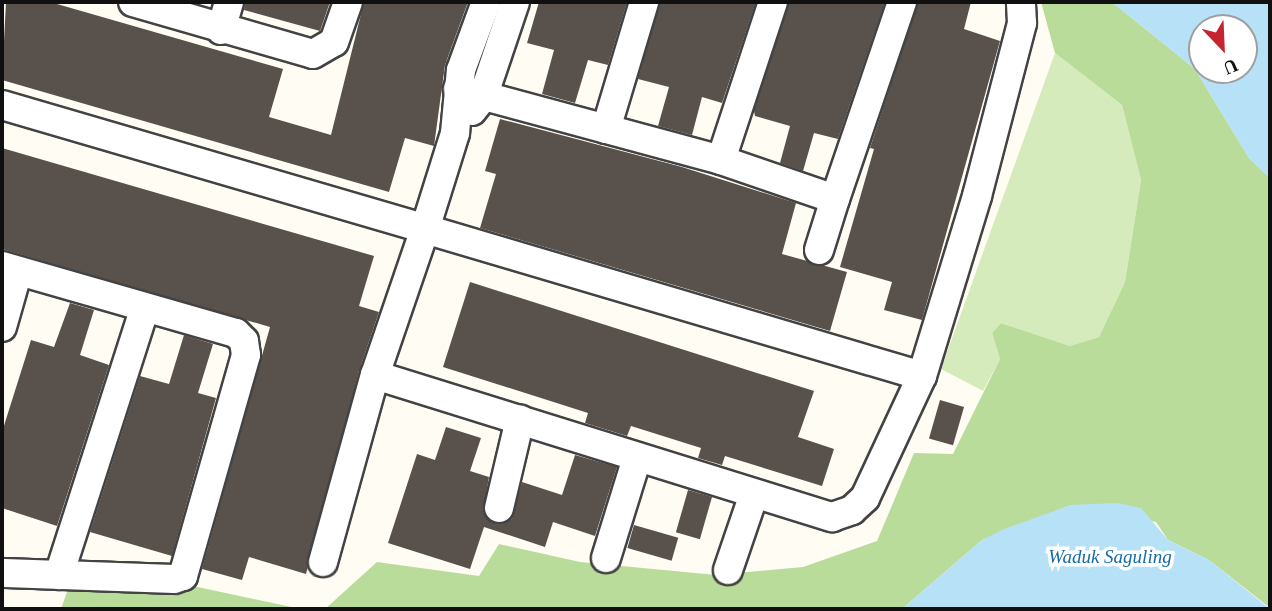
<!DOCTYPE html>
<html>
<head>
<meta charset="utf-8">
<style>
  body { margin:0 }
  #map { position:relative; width:1272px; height:611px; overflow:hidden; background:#fffcf3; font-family:"Times New Roman",serif }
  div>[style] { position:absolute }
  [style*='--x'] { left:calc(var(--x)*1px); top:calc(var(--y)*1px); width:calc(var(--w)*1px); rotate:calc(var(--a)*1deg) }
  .green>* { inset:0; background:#d5ebbb }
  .forest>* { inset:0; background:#badc9a }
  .water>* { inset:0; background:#b7e1f7 }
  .building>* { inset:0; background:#59514c; transform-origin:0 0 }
  .roads { filter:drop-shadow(2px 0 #434343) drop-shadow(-2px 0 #434343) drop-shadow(0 2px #434343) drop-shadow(0 -2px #434343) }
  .minor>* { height:28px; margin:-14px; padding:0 14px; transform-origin:14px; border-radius:14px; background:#fff }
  span { translate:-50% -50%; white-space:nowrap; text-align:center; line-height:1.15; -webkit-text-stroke:7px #fff; paint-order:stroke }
  .water-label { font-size:19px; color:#166ba5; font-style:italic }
  .frame { position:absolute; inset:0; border:4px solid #101010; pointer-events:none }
  .north { position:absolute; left:1188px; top:14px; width:70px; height:70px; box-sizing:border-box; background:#fff; border:2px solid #9f9f9f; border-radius:50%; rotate:157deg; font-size:19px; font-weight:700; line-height:28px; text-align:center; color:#101010 }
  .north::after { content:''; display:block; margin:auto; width:24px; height:32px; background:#c42530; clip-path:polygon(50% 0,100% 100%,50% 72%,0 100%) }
</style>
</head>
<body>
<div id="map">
  <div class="green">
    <i style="clip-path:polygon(1055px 53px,1122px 105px,1141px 180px,1125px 282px,1099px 337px,1070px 346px,1001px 323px,992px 333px,1000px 359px,983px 391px,941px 369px)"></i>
  </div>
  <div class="forest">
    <i style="clip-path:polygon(1041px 2px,1112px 2px,1195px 69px,1249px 158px,1270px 178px,1270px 608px,1209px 560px,1168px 540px,1156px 522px,1071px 505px,982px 540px,902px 609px,325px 609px,377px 562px,479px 576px,499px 544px,580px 562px,716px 575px,803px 567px,877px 541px,914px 453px,953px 454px,1000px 359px,992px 333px,1001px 323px,1070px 346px,1099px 337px,1125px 282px,1141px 180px,1122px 105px,1055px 53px)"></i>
    <i style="clip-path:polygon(75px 569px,152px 590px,193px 586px,301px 609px,61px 609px)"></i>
  </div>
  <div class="water">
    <i style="clip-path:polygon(evenodd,1112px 2px,1270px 2px,1270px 178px,1249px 158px,1195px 69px,1112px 2px,1202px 28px,1244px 28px,1244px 70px,1202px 70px,1202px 28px)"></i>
    <i style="clip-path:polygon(1117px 503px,1141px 508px,1168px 540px,1209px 560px,1270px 609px,902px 609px,982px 540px,1004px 529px,1071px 505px)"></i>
  </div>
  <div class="building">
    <i style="clip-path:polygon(6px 2px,50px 2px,283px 69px,269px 117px,331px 135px,364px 2px,468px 2px,445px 65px,434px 146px,405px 138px,389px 192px,2px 80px)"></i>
    <i style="clip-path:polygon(245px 2px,330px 2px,320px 31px,244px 10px)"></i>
    <i style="clip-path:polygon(539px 2px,627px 2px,608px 65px,588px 60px,575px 103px,542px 94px,554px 50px,527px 43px)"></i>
    <i style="clip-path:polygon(660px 2px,756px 2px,722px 103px,702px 97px,692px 135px,658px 126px,669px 87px,638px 79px)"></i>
    <i style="clip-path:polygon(789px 2px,885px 2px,838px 139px,814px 133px,803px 171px,780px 163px,790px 126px,755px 116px,754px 111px)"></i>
    <i style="clip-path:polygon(918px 2px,971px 2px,964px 29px,1000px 41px,922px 320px,884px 310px,892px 282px,840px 267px,874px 149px,870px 148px)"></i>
    <i style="clip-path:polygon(500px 119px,682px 167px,796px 203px,782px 254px,847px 272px,830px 331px,480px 228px,496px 174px,485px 171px)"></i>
    <i style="clip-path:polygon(2px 148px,374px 256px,359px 306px,379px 312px,359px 371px,306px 574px,249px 557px,242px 580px,202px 569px,270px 327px,2px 249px)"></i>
    <i style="clip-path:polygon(470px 282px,814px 391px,798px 437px,834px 449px,822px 486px,725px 456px,722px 465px,698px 458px,701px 448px,631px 426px,627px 436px,585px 423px,588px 413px,443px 367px)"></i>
    <i style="clip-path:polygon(70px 303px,94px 310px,80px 355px,109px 365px,57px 526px,2px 508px,2px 432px,31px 340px,54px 347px)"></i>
    <i style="clip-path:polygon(184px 335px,213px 344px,198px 393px,216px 398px,172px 556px,90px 532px,140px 376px,169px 384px)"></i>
    <i style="left:940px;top:400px;width:25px;height:40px;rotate:16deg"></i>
    <i style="clip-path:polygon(446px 427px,481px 438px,470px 471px,489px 477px,483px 512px,496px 524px,512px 519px,522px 482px,562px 495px,575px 455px,617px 467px,595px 536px,553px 522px,545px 547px,484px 527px,470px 569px,388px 543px,417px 454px,435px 460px)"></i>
    <i style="left:688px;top:490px;width:25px;height:44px;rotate:16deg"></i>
    <i style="left:634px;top:525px;width:46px;height:24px;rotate:16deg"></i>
  </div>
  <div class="roads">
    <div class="minor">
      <i style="--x:133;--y:2;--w:187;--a:16.1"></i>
      <i style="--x:313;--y:54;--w:24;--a:-30"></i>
      <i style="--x:334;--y:42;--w:42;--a:-70.7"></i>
      <i style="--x:221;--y:30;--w:29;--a:-74"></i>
      <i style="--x:458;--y:89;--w:272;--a:15.1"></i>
      <i style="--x:721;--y:160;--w:120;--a:18.9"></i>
      <i style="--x:835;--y:199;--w:208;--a:-71.2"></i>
      <i style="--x:2;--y:105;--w:441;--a:16.3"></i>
      <i style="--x:425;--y:229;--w:101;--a:-72.6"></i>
      <i style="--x:455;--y:133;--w:63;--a:-84.6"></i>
      <i style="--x:461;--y:70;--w:72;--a:-69.8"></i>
      <i style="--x:472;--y:111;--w:18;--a:-52"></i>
      <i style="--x:483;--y:97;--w:100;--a:-71.4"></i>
      <i style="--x:606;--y:129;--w:133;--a:-73.3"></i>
      <i style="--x:721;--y:160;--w:166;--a:-71.8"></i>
      <i style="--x:819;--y:250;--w:53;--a:-72.6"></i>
      <i style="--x:2;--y:266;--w:243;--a:16"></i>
      <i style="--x:236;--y:333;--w:11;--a:45"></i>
      <i style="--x:244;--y:341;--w:14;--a:82"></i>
      <i style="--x:246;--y:355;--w:230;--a:105.9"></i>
      <i style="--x:183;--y:576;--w:9;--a:162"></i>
      <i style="--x:174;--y:579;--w:172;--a:-178"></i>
      <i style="--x:2;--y:327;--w:58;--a:-74.1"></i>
      <i style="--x:375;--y:375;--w:479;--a:17.3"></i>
      <i style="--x:832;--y:517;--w:21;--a:-19"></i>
      <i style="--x:852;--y:510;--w:18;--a:-43"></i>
      <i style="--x:865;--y:498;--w:135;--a:-65"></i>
      <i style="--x:499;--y:508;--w:91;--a:-76.7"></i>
      <i style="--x:606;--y:558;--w:105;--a:-72.8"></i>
      <i style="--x:323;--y:562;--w:194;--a:-74.5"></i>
      <i style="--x:375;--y:375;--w:154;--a:-71.1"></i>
      <i style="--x:425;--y:229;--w:518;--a:16.48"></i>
      <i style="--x:922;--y:376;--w:188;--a:-73"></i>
      <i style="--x:977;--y:196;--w:179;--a:-75.4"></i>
      <i style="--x:1022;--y:23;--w:21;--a:-93"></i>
      <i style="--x:728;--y:570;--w:80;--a:-71.1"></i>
      <i style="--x:59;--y:575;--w:281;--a:-72.2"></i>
    </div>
  </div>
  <div class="water-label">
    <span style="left:1110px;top:557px">Waduk Saguling</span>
  </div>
  <div class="frame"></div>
  <div class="north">U</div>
</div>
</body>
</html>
